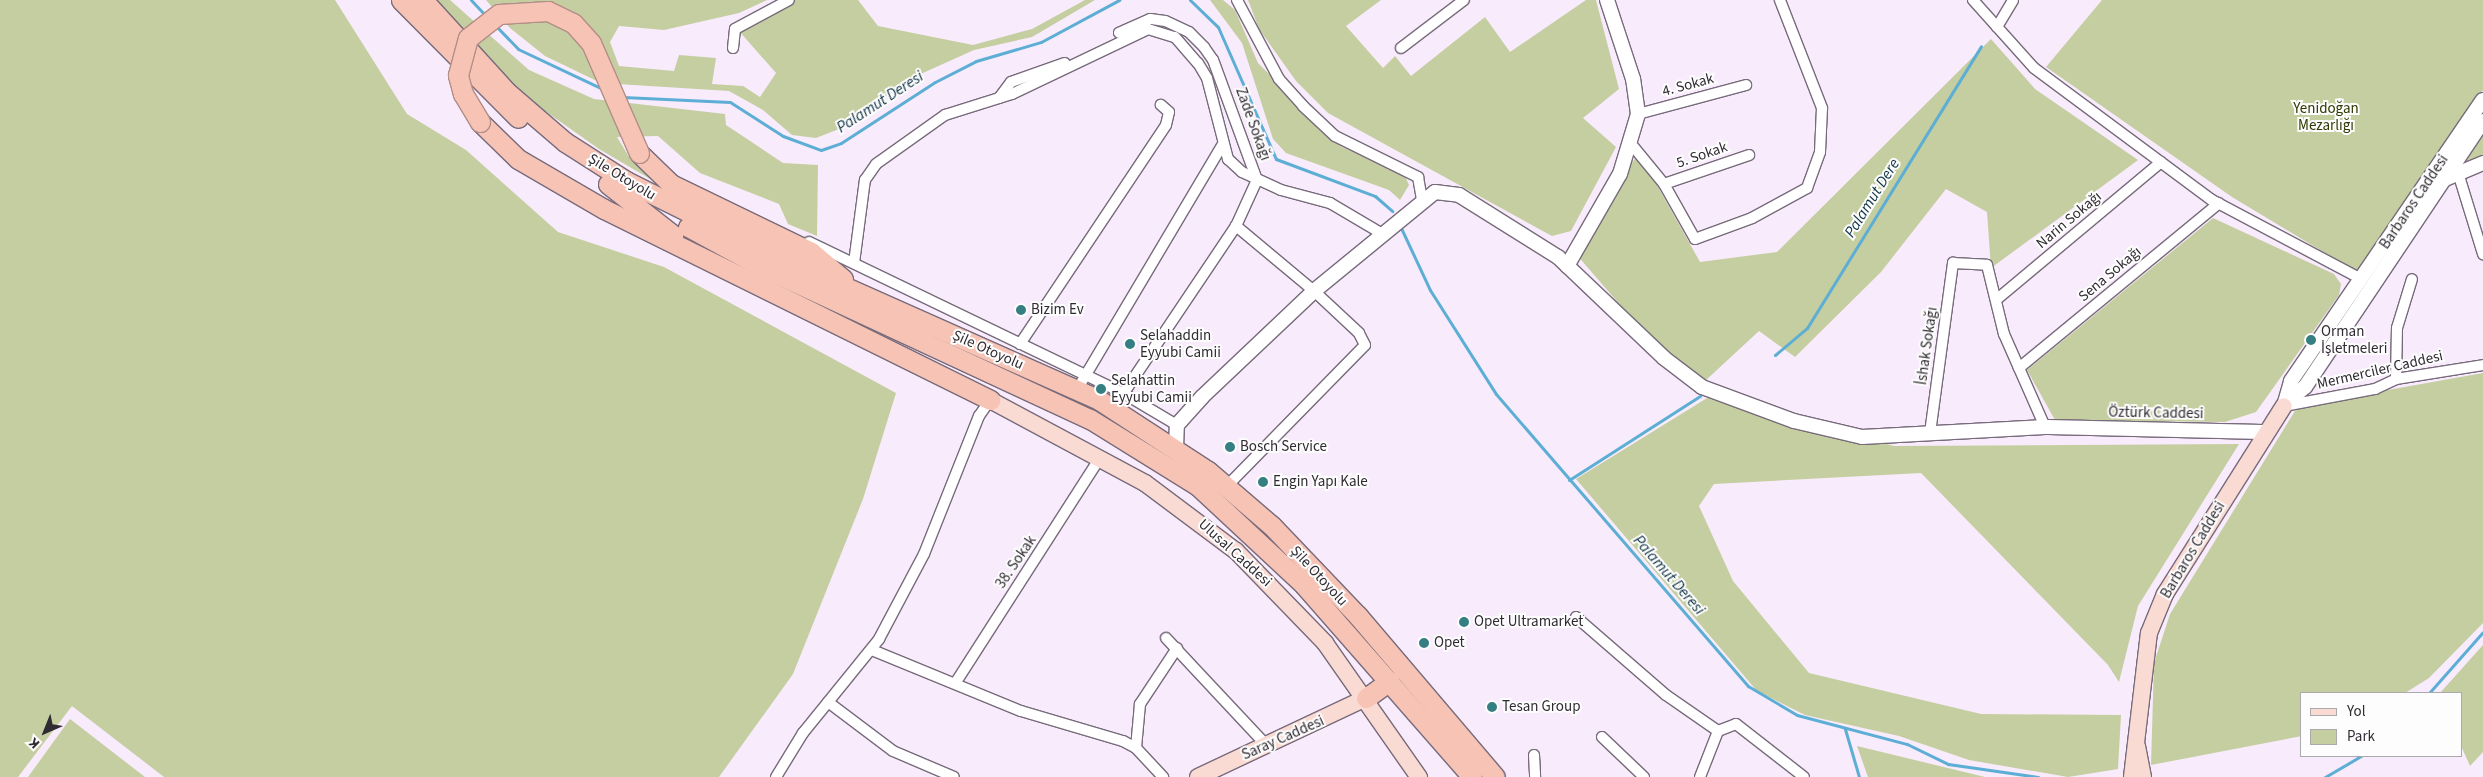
<!DOCTYPE html>
<html>
<head>
<meta charset="utf-8">
<style>
  body { margin:0 }
  #map { position:relative; width:2483px; height:777px; overflow:hidden; background:#f8ebfc; font-family:"Source Sans 3",sans-serif }
  div>[style] { position:absolute }
  [style*='--x'] { left:calc(var(--x)*1px); top:calc(var(--y)*1px); width:calc(var(--w)*1px); rotate:calc(var(--a)*1deg) }
  .green>* { inset:0; background:#c5cea0 }
  .stream>* { height:3px; margin:-1.5px; padding:0 1.5px; transform-origin:1.5px; border-radius:1.5px; background:#5daed5 }
  .roads { filter:drop-shadow(1px 0 #776b7b) drop-shadow(-1px 0 #776b7b) drop-shadow(0 1px #776b7b) drop-shadow(0 -1px #776b7b) }
  .street>* { height:10px; margin:-5px; padding:0 5px; transform-origin:5px; border-radius:5px; background:#fff }
  .secondary>* { height:14px; margin:-7px; padding:0 7px; transform-origin:7px; border-radius:7px; background:#fff }
  .primary>* { height:16px; margin:-8px; padding:0 8px; transform-origin:8px; border-radius:8px; background:#fadbd3 }
  .highway>* { height:19px; margin:-9.5px; padding:0 9.5px; transform-origin:9.5px; border-radius:9.5px; background:#f7c3b5 }
  .bridges { filter:drop-shadow(1px 0 #b18e87) drop-shadow(-1px 0 #b18e87) drop-shadow(0 1px #b18e87) drop-shadow(0 -1px #b18e87) }
  .highway-bridge>* { height:19px; margin:-9.5px; padding:0 9.5px; transform-origin:9.5px; border-radius:9.5px; background:#f7c3b5 }
  .dots>* { width:14px; height:14px; translate:-50% -50%; box-sizing:border-box; border:2px solid #fdfdfd; border-radius:50% }
  span { translate:-50% -50%; white-space:nowrap; text-align:center; line-height:1.15; -webkit-text-stroke:4px #fdfdfd; paint-order:stroke }
  .street-label { font-size:15px; color:#302b32 }
  .park-label { font-size:15px; color:#313800 }
  .poi-label { font-size:15px; color:#302b32 }
  .left { translate:0 -50%; text-align:left }
  .water-label { font-size:16px; color:#0f3445; font-style:italic }
  .legend { position:absolute; left:2300px; top:692px; width:162px; height:65px; box-sizing:border-box; background:#fdfdfd; border:1px solid #aba9ac; margin:0; padding:6px 9px; list-style:none; font-size:15px; color:#302b32 }
  .legend li { display:flex; align-items:center; gap:10px; height:25px }
  .legend b { width:25px; border:1px solid #aba9ac }
  .north { position:absolute; left:20px; top:707px; width:50px; height:50px; -webkit-text-stroke:4px #fdfdfd; paint-order:stroke; rotate:224deg; font-size:14px; font-weight:700; line-height:20px; text-align:center; color:#302b32 }
  .north::after { content:''; display:block; margin:auto; width:18px; height:22px; background:#302b32; clip-path:polygon(50% 0,100% 100%,50% 72%,0 100%) }
</style>
</head>
<body>
<div id="map">
  <div class="green">
    <i style="clip-path:polygon(0 0,335px 0,407px 114px,466px 150px,558px 232px,664px 267px,896px 393px,863px 499px,793px 674px,719px 777px,164px 777px,72px 706px,18px 777px,0 777px)"></i>
    <i style="clip-path:polygon(434px 0,450px 0,529px 70px,594px 99px,725px 114px,726px 125px,783px 163px,818px 165px,817px 236px,788px 224px,779px 204px,700px 173px,658px 136px,617px 137px,631px 160px,657px 183px,599px 149px,528px 99px)"></i>
    <i style="clip-path:polygon(486px 0,767px 0,739px 13px,664px 30px,619px 26px,610px 42px,619px 66px,674px 71px,679px 55px,716px 58px,712px 84px,743px 86px,760px 97px,776px 73px,739px 31px,794px 0,858px 0,878px 26px,973px 45px,1032px 29px,1085px 0,1095px 0,1032px 37px,974px 50px,914px 77px,839px 129px,816px 138px,792px 135px,763px 110px,729px 91px,601px 83px,545px 56px,510px 28px)"></i>
    <i style="clip-path:polygon(1210px 0,1223px 0,1235px 10px,1258px 63px,1342px 147px,1404px 174px,1409px 185px,1400px 200px,1389px 190px,1286px 153px,1273px 139px,1242px 43px)"></i>
    <i style="clip-path:polygon(1248px 0,1381px 0,1346px 26px,1383px 68px,1395px 56px,1411px 76px,1485px 17px,1510px 52px,1586px 0,1596px 0,1619px 89px,1583px 118px,1616px 147px,1571px 231px,1552px 236px,1328px 113px,1296px 81px,1259px 29px)"></i>
    <i style="clip-path:polygon(2102px 0,2483px 0,2483px 90px,2360px 274px,2232px 197px,2046px 67px)"></i>
    <i style="clip-path:polygon(1991px 39px,2035px 89px,2138px 160px,1991px 268px,1987px 212px,1946px 189px,1881px 272px,1795px 357px,1759px 331px,1705px 381px,1672px 365px,1576px 254px,1579px 236px,1639px 153px,1700px 262px,1777px 252px)"></i>
    <i style="clip-path:polygon(2483px 136px,2483px 155px,2462px 167px)"></i>
    <i style="clip-path:polygon(2213px 218px,2334px 274px,2341px 284px,2339px 295px,2256px 412px,2225px 422px,2055px 420px,2027px 370px)"></i>
    <i style="clip-path:polygon(2483px 373px,2483px 623px,2429px 678px,2405px 693px,2302px 693px,2302px 736px,2151px 765px,2154px 663px,2170px 614px,2298px 406px)"></i>
    <i style="clip-path:polygon(1712px 395px,1894px 446px,2239px 444px,2138px 606px,2119px 682px,2108px 665px,1921px 473px,1714px 484px,1699px 506px,1733px 581px,1809px 673px,1981px 714px,2121px 715px,2118px 769px,2068px 777px,1969px 760px,1899px 736px,1805px 715px,1757px 691px,1576px 479px)"></i>
    <i style="clip-path:polygon(2483px 645px,2483px 752px,2470px 766px,2462px 748px,2462px 693px,2440px 693px)"></i>
    <i style="clip-path:polygon(70px 719px,145px 777px,28px 777px)"></i>
    <i style="clip-path:polygon(1857px 746px,1985px 777px,1868px 777px)"></i>
  </div>
  <div class="stream">
    <i style="--x:471;--y:0;--w:22;--a:47"></i>
    <i style="--x:1190;--y:0;--w:39;--a:44"></i>
    <i style="--x:1218;--y:27;--w:144;--a:66.3"></i>
    <i style="--x:1276;--y:159;--w:106;--a:20.5"></i>
    <i style="--x:1375;--y:196;--w:23;--a:41"></i>
    <i style="--x:496;--y:26;--w:32;--a:46"></i>
    <i style="--x:518;--y:49;--w:94;--a:25.2"></i>
    <i style="--x:623;--y:97;--w:107;--a:2.7"></i>
    <i style="--x:730;--y:102;--w:63;--a:32.7"></i>
    <i style="--x:783;--y:136;--w:40;--a:20.2"></i>
    <i style="--x:821;--y:150;--w:21;--a:-19"></i>
    <i style="--x:841;--y:143;--w:112;--a:-33"></i>
    <i style="--x:935;--y:82;--w:46;--a:-27.1"></i>
    <i style="--x:976;--y:61;--w:68;--a:-16.3"></i>
    <i style="--x:1041;--y:42;--w:89;--a:-28.3"></i>
    <i style="--x:1401;--y:228;--w:68;--a:64.9"></i>
    <i style="--x:1430;--y:290;--w:123;--a:57.6"></i>
    <i style="--x:1496;--y:394;--w:386;--a:49.2"></i>
    <i style="--x:1748;--y:686;--w:57;--a:30.6"></i>
    <i style="--x:1797;--y:715;--w:114;--a:14.8"></i>
    <i style="--x:1907;--y:744;--w:46;--a:26"></i>
    <i style="--x:1948;--y:764;--w:91;--a:8.2"></i>
    <i style="--x:1775;--y:355;--w:42;--a:-40.2"></i>
    <i style="--x:1807;--y:328;--w:331;--a:-58.3"></i>
    <i style="--x:1569;--y:480;--w:156;--a:-32.7"></i>
    <i style="--x:2429;--y:693;--w:81;--a:-48.5"></i>
    <i style="--x:1845;--y:729;--w:50;--a:73.7"></i>
    <i style="--x:2325;--y:777;--w:42;--a:-30.3"></i>
  </div>
  <div class="roads">
    <div class="street">
      <i style="--x:1237;--y:0;--w:89;--a:62"></i>
      <i style="--x:1279;--y:79;--w:36;--a:48"></i>
      <i style="--x:1303;--y:106;--w:44;--a:43.2"></i>
      <i style="--x:1335;--y:136;--w:93;--a:26.3"></i>
      <i style="--x:1418;--y:177;--w:22;--a:80"></i>
      <i style="--x:1973;--y:0;--w:91;--a:48.1"></i>
      <i style="--x:2034;--y:68;--w:222;--a:36.6"></i>
      <i style="--x:2212;--y:200;--w:169;--a:27.9"></i>
      <i style="--x:1997;--y:27;--w:31;--a:-59"></i>
      <i style="--x:733;--y:48;--w:19;--a:-84"></i>
      <i style="--x:735;--y:29;--w:61;--a:-28.2"></i>
      <i style="--x:1401;--y:48;--w:79;--a:-37.3"></i>
      <i style="--x:999;--y:98;--w:20;--a:-53"></i>
      <i style="--x:1011;--y:82;--w:57;--a:-19.4"></i>
      <i style="--x:1638;--y:114;--w:112;--a:-15"></i>
      <i style="--x:1632;--y:145;--w:50;--a:50.6"></i>
      <i style="--x:1664;--y:184;--w:63;--a:60.6"></i>
      <i style="--x:1695;--y:239;--w:61;--a:-20.2"></i>
      <i style="--x:1752;--y:218;--w:63;--a:-28.6"></i>
      <i style="--x:1807;--y:188;--w:38;--a:-70"></i>
      <i style="--x:1820;--y:152;--w:44;--a:-87.4"></i>
      <i style="--x:1822;--y:108;--w:116;--a:-111.3"></i>
      <i style="--x:2459;--y:176;--w:82;--a:72.9"></i>
      <i style="--x:1664;--y:184;--w:90;--a:-18.8"></i>
      <i style="--x:809;--y:242;--w:348;--a:25.7"></i>
      <i style="--x:1123;--y:393;--w:63;--a:30.7"></i>
      <i style="--x:854;--y:263;--w:84;--a:-82.5"></i>
      <i style="--x:865;--y:180;--w:19;--a:-55"></i>
      <i style="--x:876;--y:164;--w:85;--a:-35.4"></i>
      <i style="--x:945;--y:115;--w:70;--a:-17.4"></i>
      <i style="--x:1012;--y:94;--w:151;--a:-25.5"></i>
      <i style="--x:1148;--y:29;--w:28;--a:17"></i>
      <i style="--x:1175;--y:37;--w:35;--a:49"></i>
      <i style="--x:1198;--y:63;--w:17;--a:59"></i>
      <i style="--x:1207;--y:78;--w:84;--a:75.5"></i>
      <i style="--x:1228;--y:159;--w:19;--a:43"></i>
      <i style="--x:1242;--y:172;--w:43;--a:24.8"></i>
      <i style="--x:1281;--y:190;--w:51;--a:14.9"></i>
      <i style="--x:1330;--y:203;--w:59;--a:30.5"></i>
      <i style="--x:1996;--y:300;--w:215;--a:-39.9"></i>
      <i style="--x:1020;--y:344;--w:263;--a:-56.3"></i>
      <i style="--x:1166;--y:125;--w:13;--a:-77"></i>
      <i style="--x:1169;--y:112;--w:11;--a:-139"></i>
      <i style="--x:2019;--y:368;--w:259;--a:-39.5"></i>
      <i style="--x:2396;--y:379;--w:51;--a:-88.9"></i>
      <i style="--x:2397;--y:328;--w:51;--a:-73"></i>
      <i style="--x:1081;--y:383;--w:278;--a:-59.3"></i>
      <i style="--x:2284;--y:406;--w:93;--a:-10.6"></i>
      <i style="--x:2375;--y:389;--w:23;--a:-25"></i>
      <i style="--x:2396;--y:379;--w:88;--a:-9.1"></i>
      <i style="--x:1113;--y:409;--w:220;--a:-56.1"></i>
      <i style="--x:1236;--y:226;--w:51;--a:-65.5"></i>
      <i style="--x:1257;--y:180;--w:128;--a:-110.1"></i>
      <i style="--x:1213;--y:60;--w:16;--a:-125"></i>
      <i style="--x:1204;--y:47;--w:21;--a:-135"></i>
      <i style="--x:1189;--y:32;--w:26;--a:-155"></i>
      <i style="--x:1165;--y:21;--w:15;--a:-172"></i>
      <i style="--x:1150;--y:19;--w:34;--a:156"></i>
      <i style="--x:1930;--y:433;--w:172;--a:-82.3"></i>
      <i style="--x:1953;--y:263;--w:34;--a:3"></i>
      <i style="--x:1987;--y:265;--w:71;--a:76.2"></i>
      <i style="--x:2004;--y:334;--w:102;--a:66.2"></i>
      <i style="--x:1227;--y:486;--w:197;--a:-45.6"></i>
      <i style="--x:1365;--y:345;--w:13;--a:-117"></i>
      <i style="--x:1359;--y:333;--w:62;--a:-137"></i>
      <i style="--x:1314;--y:291;--w:102;--a:-140.2"></i>
      <i style="--x:1576;--y:617;--w:119;--a:40.9"></i>
      <i style="--x:1666;--y:695;--w:63;--a:34.7"></i>
      <i style="--x:1166;--y:638;--w:146;--a:46.9"></i>
      <i style="--x:872;--y:650;--w:161;--a:22.3"></i>
      <i style="--x:1021;--y:711;--w:106;--a:16.4"></i>
      <i style="--x:1123;--y:741;--w:15;--a:28"></i>
      <i style="--x:1136;--y:748;--w:40;--a:47"></i>
      <i style="--x:956;--y:682;--w:266;--a:-57.3"></i>
      <i style="--x:828;--y:702;--w:81;--a:37"></i>
      <i style="--x:893;--y:751;--w:66;--a:23.1"></i>
      <i style="--x:1602;--y:737;--w:58;--a:43.6"></i>
      <i style="--x:1136;--y:748;--w:44;--a:-84.8"></i>
      <i style="--x:1140;--y:704;--w:67;--a:-56.5"></i>
      <i style="--x:1534;--y:755;--w:22;--a:87"></i>
      <i style="--x:776;--y:777;--w:52;--a:-58.5"></i>
      <i style="--x:803;--y:733;--w:121;--a:-51"></i>
      <i style="--x:879;--y:639;--w:96;--a:-62.1"></i>
      <i style="--x:924;--y:554;--w:149;--a:-68.3"></i>
      <i style="--x:979;--y:416;--w:19;--a:-55"></i>
      <i style="--x:1700;--y:777;--w:49;--a:-68.6"></i>
      <i style="--x:1718;--y:731;--w:19;--a:-21"></i>
      <i style="--x:1736;--y:724;--w:86;--a:37.9"></i>
    </div>
    <div class="secondary">
      <i style="--x:2445;--y:179;--w:41;--a:-22.8"></i>
      <i style="--x:1567;--y:266;--w:106;--a:-60.1"></i>
      <i style="--x:1620;--y:174;--w:63;--a:-73.3"></i>
      <i style="--x:1638;--y:114;--w:35;--a:-98"></i>
      <i style="--x:1633;--y:79;--w:83;--a:-108.2"></i>
      <i style="--x:2284;--y:405;--w:28;--a:-41"></i>
      <i style="--x:2305;--y:387;--w:320;--a:-56.2"></i>
      <i style="--x:2284;--y:406;--w:26;--a:-74"></i>
      <i style="--x:2291;--y:381;--w:340;--a:-55.7"></i>
      <i style="--x:1176;--y:449;--w:24;--a:-88"></i>
      <i style="--x:1177;--y:425;--w:38;--a:-48"></i>
      <i style="--x:1202;--y:397;--w:154;--a:-43.4"></i>
      <i style="--x:1314;--y:291;--w:156;--a:-39.3"></i>
      <i style="--x:1435;--y:192;--w:24;--a:7"></i>
      <i style="--x:1459;--y:195;--w:117;--a:32.1"></i>
      <i style="--x:1558;--y:257;--w:146;--a:43.6"></i>
      <i style="--x:1664;--y:358;--w:48;--a:37.3"></i>
      <i style="--x:1702;--y:387;--w:98;--a:20.3"></i>
      <i style="--x:1794;--y:421;--w:70;--a:13.2"></i>
      <i style="--x:1862;--y:437;--w:183;--a:-3.1"></i>
      <i style="--x:2045;--y:427;--w:221;--a:1.3"></i>
    </div>
    <div class="primary">
      <i style="--x:990;--y:400;--w:176;--a:28.2"></i>
      <i style="--x:1145;--y:483;--w:114;--a:36.8"></i>
      <i style="--x:1236;--y:551;--w:128;--a:45.9"></i>
      <i style="--x:1325;--y:643;--w:164;--a:55"></i>
      <i style="--x:2137;--y:746;--w:32;--a:79"></i>
      <i style="--x:1198;--y:777;--w:186;--a:-25.2"></i>
      <i style="--x:2132;--y:777;--w:145;--a:-83.3"></i>
      <i style="--x:2149;--y:633;--w:42;--a:-67.7"></i>
      <i style="--x:2165;--y:594;--w:222;--a:-57.7"></i>
    </div>
    <div class="highway">
      <i style="--x:401;--y:0;--w:166;--a:45.2"></i>
      <i style="--x:423;--y:0;--w:126;--a:47.6"></i>
      <i style="--x:508;--y:93;--w:75;--a:40.7"></i>
      <i style="--x:565;--y:142;--w:72;--a:32.6"></i>
      <i style="--x:626;--y:181;--w:180;--a:26.4"></i>
      <i style="--x:787;--y:261;--w:342;--a:24"></i>
      <i style="--x:1099;--y:400;--w:130;--a:33.1"></i>
      <i style="--x:1208;--y:471;--w:84;--a:40.7"></i>
      <i style="--x:1272;--y:526;--w:124;--a:46.3"></i>
      <i style="--x:1358;--y:616;--w:211;--a:49.6"></i>
      <i style="--x:480;--y:122;--w:53;--a:44.2"></i>
      <i style="--x:518;--y:159;--w:99;--a:30.2"></i>
      <i style="--x:604;--y:209;--w:431;--a:26.3"></i>
      <i style="--x:639;--y:153;--w:45;--a:44.1"></i>
      <i style="--x:671;--y:184;--w:156;--a:25.9"></i>
      <i style="--x:811;--y:252;--w:42;--a:40.2"></i>
      <i style="--x:608;--y:184;--w:83;--a:38.1"></i>
      <i style="--x:688;--y:227;--w:86;--a:28.3"></i>
      <i style="--x:764;--y:268;--w:359;--a:24.9"></i>
      <i style="--x:1090;--y:419;--w:127;--a:31.8"></i>
      <i style="--x:1198;--y:486;--w:145;--a:43"></i>
      <i style="--x:1304;--y:585;--w:255;--a:48.8"></i>
      <i style="--x:1366;--y:698;--w:29;--a:-36"></i>
    </div>
  </div>
  <div class="bridges">
    <div class="highway-bridge">
      <i style="--x:480;--y:122;--w:33;--a:-121"></i>
      <i style="--x:463;--y:94;--w:20;--a:-105"></i>
      <i style="--x:458;--y:75;--w:38;--a:-75"></i>
      <i style="--x:468;--y:38;--w:39;--a:-38"></i>
      <i style="--x:499;--y:14;--w:49;--a:-3.5"></i>
      <i style="--x:548;--y:11;--w:28;--a:26"></i>
      <i style="--x:573;--y:23;--w:27;--a:48"></i>
      <i style="--x:591;--y:43;--w:120;--a:66.4"></i>
    </div>
  </div>
  <div class="dots">
    <i style="left:1021px;top:310px;background:#357e82"></i>
    <i style="left:2311px;top:340px;background:#357e82"></i>
    <i style="left:1130px;top:344px;background:#357e82"></i>
    <i style="left:1101px;top:389px;background:#357e82"></i>
    <i style="left:1230px;top:447px;background:#357e82"></i>
    <i style="left:1263px;top:482px;background:#357e82"></i>
    <i style="left:1464px;top:622px;background:#357e82"></i>
    <i style="left:1424px;top:643px;background:#357e82"></i>
    <i style="left:1492px;top:707px;background:#357e82"></i>
  </div>
  <div class="street-label">
    <span style="left:1688px;top:85px;rotate:-15deg">4. Sokak</span>
    <span style="left:1253px;top:124px;rotate:70deg">Zade Sokağı</span>
    <span style="left:1702px;top:155px;rotate:-19deg">5. Sokak</span>
    <span style="left:622px;top:177px;rotate:31deg">Şile Otoyolu</span>
    <span style="left:2414px;top:202px;rotate:-56deg">Barbaros Caddesi</span>
    <span style="left:2069px;top:220px;rotate:-40deg">Narin Sokağı</span>
    <span style="left:2110px;top:274px;rotate:-40deg">Sena Sokağı</span>
    <span style="left:1927px;top:346px;rotate:-82deg">İshak Sokağı</span>
    <span style="left:988px;top:350px;rotate:24deg">Şile Otoyolu</span>
    <span style="left:2380px;top:370px;rotate:-13deg">Mermerciler Caddesi</span>
    <span style="left:2156px;top:413px;rotate:1deg">Öztürk Caddesi</span>
    <span style="left:2193px;top:550px;rotate:-59deg">Barbaros Caddesi</span>
    <span style="left:1235px;top:553px;rotate:42deg">Ulusal Caddesi</span>
    <span style="left:1016px;top:562px;rotate:-56deg">38. Sokak</span>
    <span style="left:1319px;top:576px;rotate:47deg">Şile Otoyolu</span>
    <span style="left:1283px;top:738px;rotate:-24deg">Saray Caddesi</span>
  </div>
  <div class="park-label">
    <span style="left:2326px;top:117px">Yenidoğan<br>Mezarlığı</span>
  </div>
  <div class="poi-label">
    <span class="left" style="left:1031px;top:310px">Bizim Ev</span>
    <span class="left" style="left:2321px;top:340px">Orman<br>İşletmeleri</span>
    <span class="left" style="left:1140px;top:344px">Selahaddin<br>Eyyubi Camii</span>
    <span class="left" style="left:1111px;top:389px">Selahattin<br>Eyyubi Camii</span>
    <span class="left" style="left:1240px;top:447px">Bosch Service</span>
    <span class="left" style="left:1273px;top:482px">Engin Yapı Kale</span>
    <span class="left" style="left:1474px;top:622px">Opet Ultramarket</span>
    <span class="left" style="left:1434px;top:643px">Opet</span>
    <span class="left" style="left:1502px;top:707px">Tesan Group</span>
  </div>
  <div class="water-label">
    <span style="left:880px;top:102px;rotate:-33deg">Palamut Deresi</span>
    <span style="left:1872px;top:198px;rotate:-58deg">Palamut Dere</span>
    <span style="left:1669px;top:575px;rotate:49deg">Palamut Deresi</span>
  </div>
  <ul class="legend">
  <li><b style="height:6px;background:#fadbd3"></b>Yol</li>
  <li><b style="height:14px;background:#c5cea0"></b>Park</li>
  </ul>
  <div class="north">K</div>
</div>
</body>
</html>
